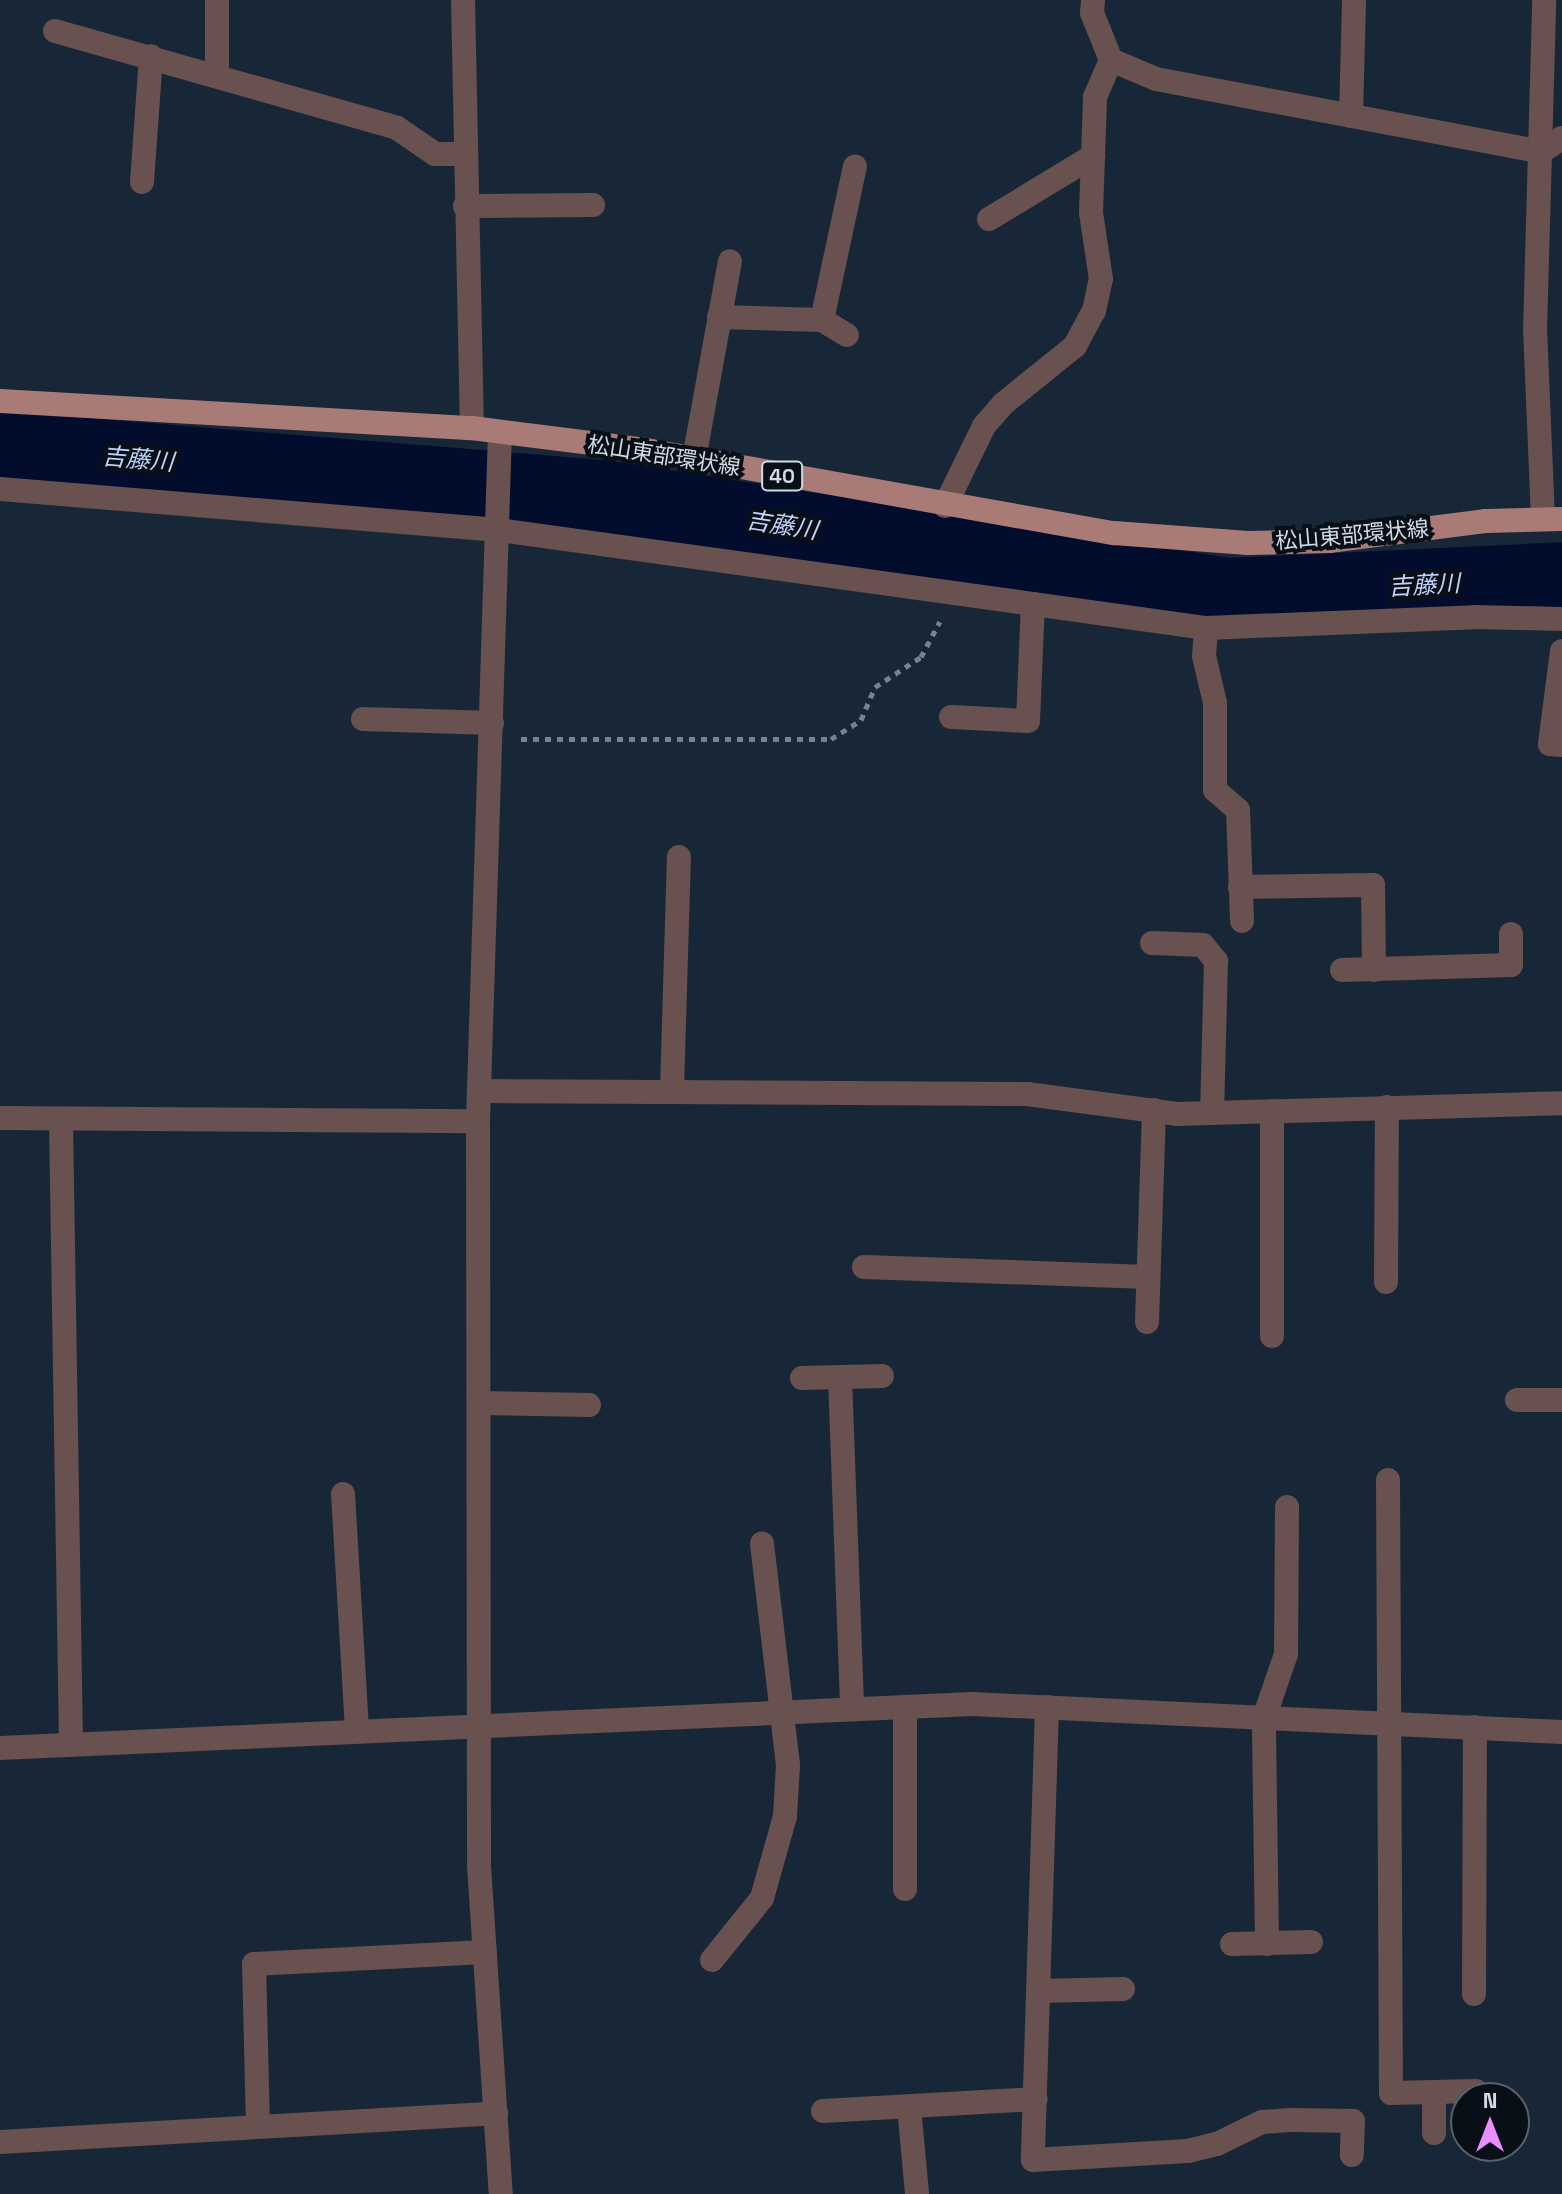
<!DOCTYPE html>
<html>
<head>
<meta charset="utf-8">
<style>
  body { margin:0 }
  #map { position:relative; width:1562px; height:2194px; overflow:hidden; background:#182737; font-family:"Space Grotesk","Noto Sans JP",sans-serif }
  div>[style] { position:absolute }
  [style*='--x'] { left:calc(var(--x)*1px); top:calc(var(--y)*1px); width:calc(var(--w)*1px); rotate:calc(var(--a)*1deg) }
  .river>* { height:74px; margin:-37px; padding:0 37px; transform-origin:37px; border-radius:37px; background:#020d2d }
  .path>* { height:5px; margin-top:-2.5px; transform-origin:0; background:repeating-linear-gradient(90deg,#768290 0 6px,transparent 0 12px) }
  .street>* { height:24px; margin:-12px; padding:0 12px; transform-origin:12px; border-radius:12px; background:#68514f }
  .primary>* { height:24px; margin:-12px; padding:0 12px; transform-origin:12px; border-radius:12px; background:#a97b77 }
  span { translate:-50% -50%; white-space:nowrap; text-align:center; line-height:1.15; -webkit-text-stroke:8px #090f16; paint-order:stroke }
  .shield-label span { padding:2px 6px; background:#090f16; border:2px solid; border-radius:6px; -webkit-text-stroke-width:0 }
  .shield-label { font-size:20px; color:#d1dbe6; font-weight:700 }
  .street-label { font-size:22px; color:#d1dbe6 }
  .water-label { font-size:24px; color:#bfd4fc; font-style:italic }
  .north { position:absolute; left:1450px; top:2082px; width:80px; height:80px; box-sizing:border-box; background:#090f16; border:2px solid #596169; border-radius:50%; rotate:0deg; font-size:22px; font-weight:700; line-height:32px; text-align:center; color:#d1dbe6 }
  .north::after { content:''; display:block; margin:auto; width:28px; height:36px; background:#ea8dfd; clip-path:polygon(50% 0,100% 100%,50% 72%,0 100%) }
</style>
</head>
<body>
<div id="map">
  <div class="river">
    <i style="--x:0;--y:448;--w:605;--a:4.65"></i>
    <i style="--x:603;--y:497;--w:633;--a:8.91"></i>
    <i style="--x:1228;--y:595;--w:334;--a:-2.7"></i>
  </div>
  <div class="path">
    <i style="--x:521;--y:739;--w:310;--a:0"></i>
    <i style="--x:831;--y:739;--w:36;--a:-32"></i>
    <i style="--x:861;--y:720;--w:36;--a:-67"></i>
    <i style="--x:875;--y:687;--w:55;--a:-33.1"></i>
    <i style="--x:921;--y:657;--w:40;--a:-62"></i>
  </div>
  <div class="street">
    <i style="--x:217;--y:0;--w:75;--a:90"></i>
    <i style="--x:463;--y:0;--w:428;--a:88.8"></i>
    <i style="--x:1093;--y:0;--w:13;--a:94"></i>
    <i style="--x:1092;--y:13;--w:51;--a:68"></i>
    <i style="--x:1111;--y:60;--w:49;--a:22.9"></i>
    <i style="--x:1156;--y:79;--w:392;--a:10.7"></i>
    <i style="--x:1541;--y:152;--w:25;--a:-34"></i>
    <i style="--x:55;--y:31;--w:355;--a:15.8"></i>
    <i style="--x:397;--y:128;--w:46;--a:34.4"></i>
    <i style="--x:435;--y:154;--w:28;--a:0"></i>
    <i style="--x:1351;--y:116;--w:116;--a:-88.5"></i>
    <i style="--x:142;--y:182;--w:126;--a:-85.9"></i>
    <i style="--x:465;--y:206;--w:128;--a:-0.4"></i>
    <i style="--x:989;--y:219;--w:122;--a:-31.2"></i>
    <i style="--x:719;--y:317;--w:103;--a:1.7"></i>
    <i style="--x:822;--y:320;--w:29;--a:31"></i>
    <i style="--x:822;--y:320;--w:157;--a:-77.9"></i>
    <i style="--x:500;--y:432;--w:689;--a:91.83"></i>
    <i style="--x:478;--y:1121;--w:745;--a:89.92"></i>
    <i style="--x:479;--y:1866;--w:329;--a:86.2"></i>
    <i style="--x:694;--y:459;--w:201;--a:-79.7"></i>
    <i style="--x:0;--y:489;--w:501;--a:4.7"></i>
    <i style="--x:499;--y:530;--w:714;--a:7.89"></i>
    <i style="--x:1206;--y:628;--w:269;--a:-2.3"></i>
    <i style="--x:1475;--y:617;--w:87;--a:1.3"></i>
    <i style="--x:945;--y:506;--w:89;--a:-64"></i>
    <i style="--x:984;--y:426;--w:29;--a:-49"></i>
    <i style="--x:1003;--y:404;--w:92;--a:-38.9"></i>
    <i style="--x:1075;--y:346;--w:40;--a:-62"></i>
    <i style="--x:1094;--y:311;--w:33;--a:-78"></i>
    <i style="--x:1101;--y:279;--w:67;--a:-98.6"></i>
    <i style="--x:1091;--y:213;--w:116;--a:-88"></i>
    <i style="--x:1095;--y:97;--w:40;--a:-66.6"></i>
    <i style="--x:1543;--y:519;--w:188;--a:-92.4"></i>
    <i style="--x:1535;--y:331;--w:331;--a:-88.4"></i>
    <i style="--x:1206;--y:628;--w:28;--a:94"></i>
    <i style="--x:1204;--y:656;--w:48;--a:76.8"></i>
    <i style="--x:1215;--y:703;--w:87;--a:90"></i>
    <i style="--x:1215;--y:790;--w:30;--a:41"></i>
    <i style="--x:1238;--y:810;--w:111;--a:87.9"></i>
    <i style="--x:1562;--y:651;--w:94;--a:97.4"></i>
    <i style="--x:1550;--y:744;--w:12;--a:5"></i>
    <i style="--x:951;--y:717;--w:77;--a:3"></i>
    <i style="--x:1028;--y:721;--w:117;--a:-87.6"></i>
    <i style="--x:363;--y:719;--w:129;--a:1.8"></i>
    <i style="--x:1240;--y:887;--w:133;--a:-0.9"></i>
    <i style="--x:1373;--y:885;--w:85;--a:89.3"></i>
    <i style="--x:1152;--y:943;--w:51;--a:2.2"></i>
    <i style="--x:1203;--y:945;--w:21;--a:51"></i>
    <i style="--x:1216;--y:961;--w:151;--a:91.5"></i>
    <i style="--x:1342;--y:970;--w:169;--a:-1.7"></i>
    <i style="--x:1511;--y:965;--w:31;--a:-90"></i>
    <i style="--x:672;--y:1090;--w:233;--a:-88.3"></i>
    <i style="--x:479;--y:1091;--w:548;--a:0.31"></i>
    <i style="--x:1027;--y:1094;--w:151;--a:7.6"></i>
    <i style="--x:1177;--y:1114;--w:385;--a:-1.6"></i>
    <i style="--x:1272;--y:1111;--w:225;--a:90"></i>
    <i style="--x:0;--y:1118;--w:478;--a:0.4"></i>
    <i style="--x:61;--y:1121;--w:623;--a:89.08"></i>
    <i style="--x:864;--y:1267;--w:284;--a:2"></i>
    <i style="--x:1386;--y:1282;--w:175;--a:-89.7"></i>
    <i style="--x:1147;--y:1322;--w:212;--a:-88.1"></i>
    <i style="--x:840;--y:1377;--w:332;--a:87.9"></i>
    <i style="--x:802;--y:1378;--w:80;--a:-1.4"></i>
    <i style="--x:1517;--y:1400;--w:45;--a:0"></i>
    <i style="--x:480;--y:1403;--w:109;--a:1.1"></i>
    <i style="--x:1388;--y:1480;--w:613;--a:89.72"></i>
    <i style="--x:1391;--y:2093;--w:85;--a:-1.3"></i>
    <i style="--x:343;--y:1494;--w:235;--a:86.6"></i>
    <i style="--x:1047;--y:1707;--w:453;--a:91.8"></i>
    <i style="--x:1033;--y:2160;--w:155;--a:-3.3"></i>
    <i style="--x:1188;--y:2151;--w:30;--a:-14"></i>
    <i style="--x:1217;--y:2144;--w:50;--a:-26.1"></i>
    <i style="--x:1262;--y:2122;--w:32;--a:-4"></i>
    <i style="--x:1294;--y:2120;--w:59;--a:1"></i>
    <i style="--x:1353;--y:2121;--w:34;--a:92"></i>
    <i style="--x:0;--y:1748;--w:973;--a:-2.59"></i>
    <i style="--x:972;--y:1704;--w:591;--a:2.72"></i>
    <i style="--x:905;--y:1889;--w:182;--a:-90"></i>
    <i style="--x:1232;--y:1944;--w:79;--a:-1.5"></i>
    <i style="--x:1267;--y:1944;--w:226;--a:-90.8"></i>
    <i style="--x:1264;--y:1718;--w:68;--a:-71"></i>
    <i style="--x:1286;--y:1654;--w:147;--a:-89.6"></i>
    <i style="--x:712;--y:1960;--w:80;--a:-51.1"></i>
    <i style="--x:762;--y:1898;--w:85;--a:-74.3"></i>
    <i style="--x:785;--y:1816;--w:51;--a:-86.6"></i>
    <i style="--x:788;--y:1765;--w:223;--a:-96.7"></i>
    <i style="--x:1039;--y:1991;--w:84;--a:-1.4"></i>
    <i style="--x:1474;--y:1994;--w:267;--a:-89.8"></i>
    <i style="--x:1434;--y:2092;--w:41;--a:90"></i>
    <i style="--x:909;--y:2107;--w:87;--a:84.7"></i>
    <i style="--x:823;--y:2111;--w:213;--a:-3.2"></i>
    <i style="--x:258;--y:2127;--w:163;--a:-91.4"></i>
    <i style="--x:254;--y:1964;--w:231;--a:-3"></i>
    <i style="--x:0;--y:2142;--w:497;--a:-3.3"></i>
  </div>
  <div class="primary">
    <i style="--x:0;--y:401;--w:473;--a:3.3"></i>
    <i style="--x:472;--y:428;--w:175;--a:7.2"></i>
    <i style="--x:646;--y:450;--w:475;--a:10.1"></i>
    <i style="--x:1114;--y:533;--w:134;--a:4.3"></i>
    <i style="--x:1248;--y:543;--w:81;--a:-1.4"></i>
    <i style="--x:1329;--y:541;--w:157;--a:-7.3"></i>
    <i style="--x:1485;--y:521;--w:77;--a:-1.5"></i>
  </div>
  <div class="shield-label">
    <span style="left:782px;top:476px">40</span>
  </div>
  <div class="street-label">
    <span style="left:664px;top:456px;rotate:9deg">松山東部環状線</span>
    <span style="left:1352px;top:535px;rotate:-5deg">松山東部環状線</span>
  </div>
  <div class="water-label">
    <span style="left:138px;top:459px;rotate:5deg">吉藤川</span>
    <span style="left:782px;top:525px;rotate:9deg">吉藤川</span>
    <span style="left:1424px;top:585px;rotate:-3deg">吉藤川</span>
  </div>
  <div class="north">N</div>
</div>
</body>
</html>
